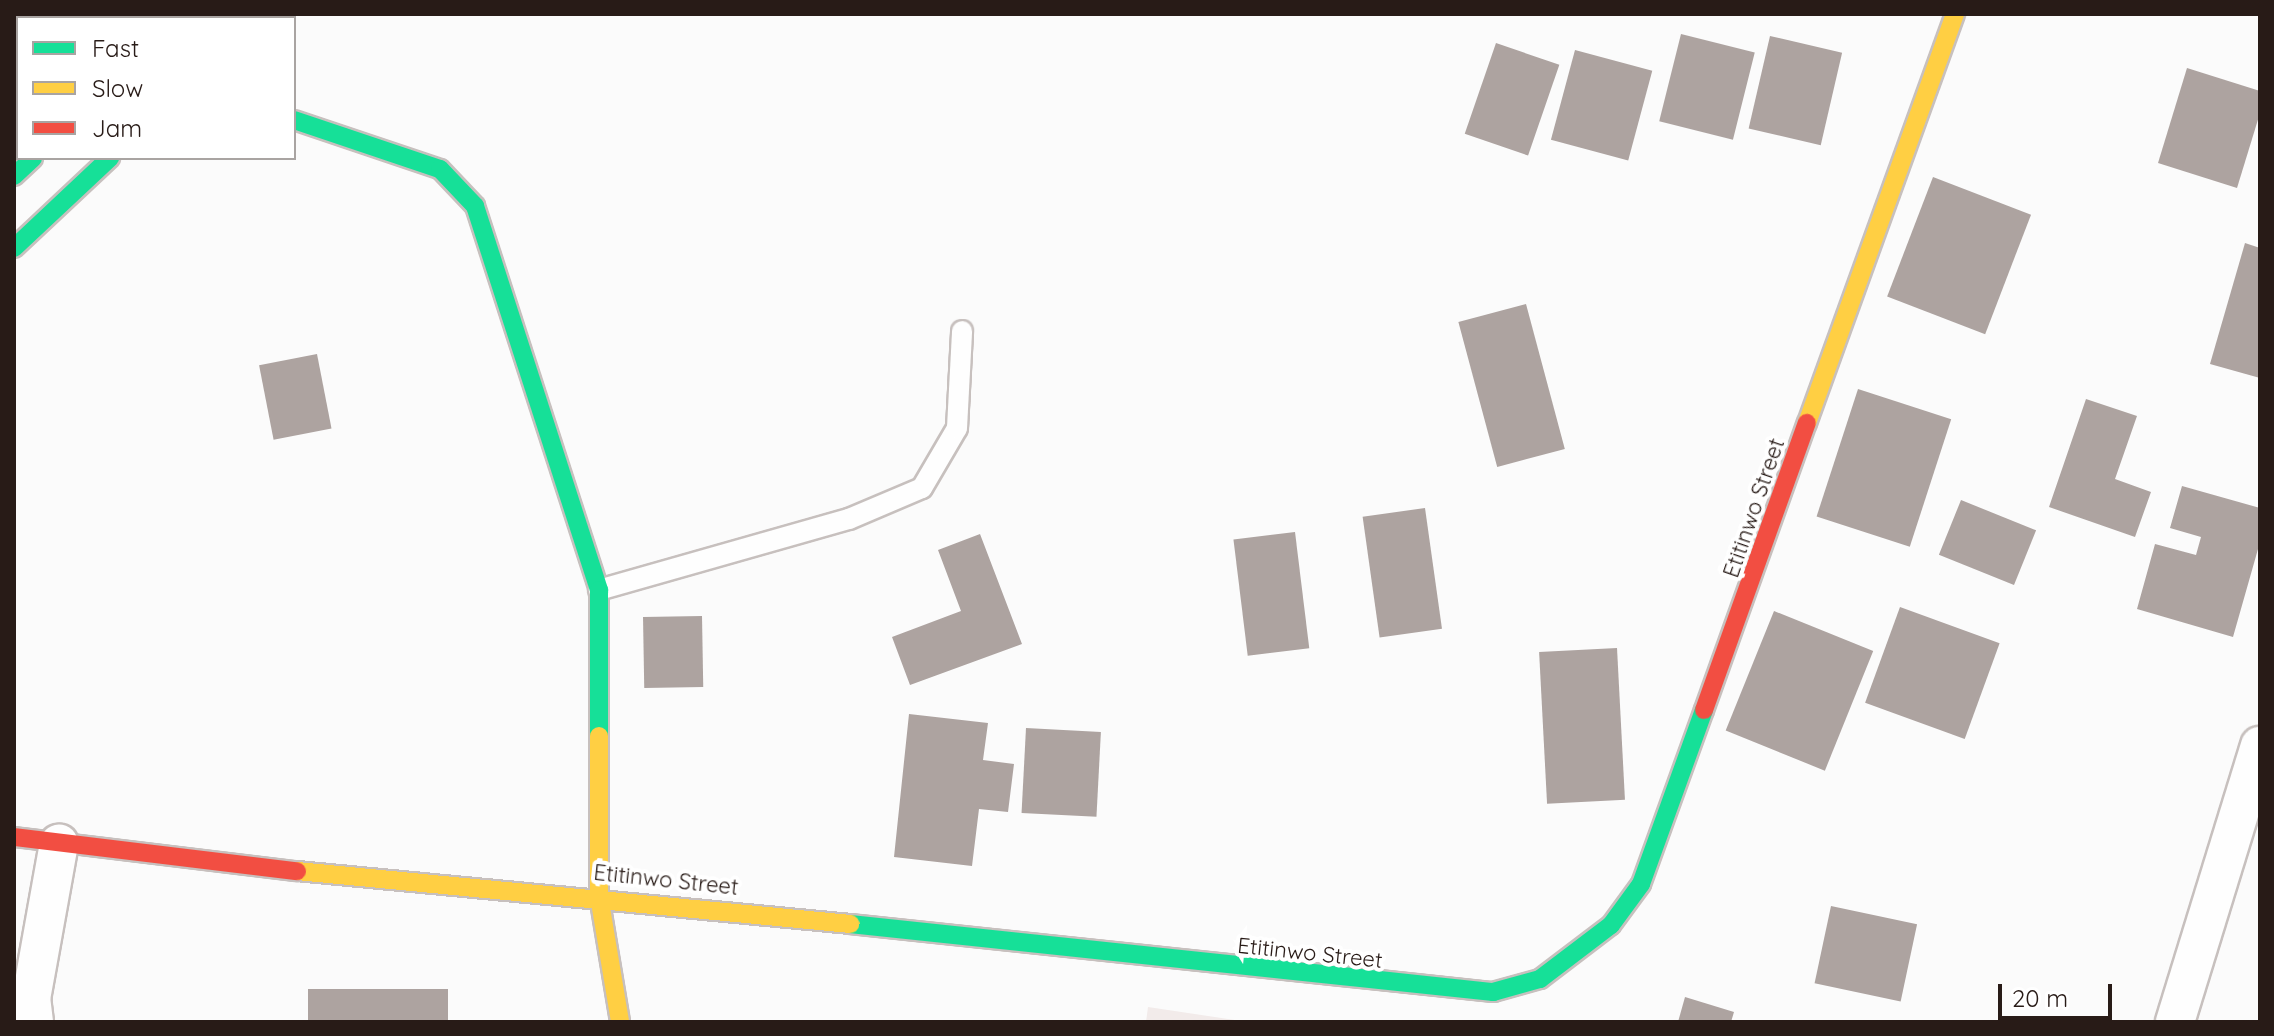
<!DOCTYPE html>
<html>
<head>
<meta charset="utf-8">
<style>
  body { margin:0 }
  #map { position:relative; width:2274px; height:1036px; overflow:hidden; background:#fbfbfb; font-family:Quicksand,sans-serif }
  div>[style] { position:absolute }
  [style*='--x'] { left:calc(var(--x)*1px); top:calc(var(--y)*1px); width:calc(var(--w)*1px); rotate:calc(var(--a)*1deg) }
  .built>* { inset:0; background:#f2ebea }
  .building>* { inset:0; background:#ada3a0; transform-origin:0 0 }
  .roads { filter:drop-shadow(2px 0 #c7c0be) drop-shadow(-2px 0 #c7c0be) drop-shadow(0 2px #c7c0be) drop-shadow(0 -2px #c7c0be) }
  .lane>* { height:20px; margin:-10px; padding:0 10px; transform-origin:10px; border-radius:10px; background:#fefefe }
  .street>* { height:38px; margin:-19px; padding:0 19px; transform-origin:19px; border-radius:19px; background:#fefefe }
  .fast>* { height:18px; margin:-9px; padding:0 9px; transform-origin:9px; border-radius:9px; background:#16e098 }
  .slow>* { height:18px; margin:-9px; padding:0 9px; transform-origin:9px; border-radius:9px; background:#ffcf43 }
  .jam>* { height:18px; margin:-9px; padding:0 9px; transform-origin:9px; border-radius:9px; background:#f24e42 }
  span { translate:-50% -50%; white-space:nowrap; text-align:center; line-height:1.15; -webkit-text-stroke:8px #fff; paint-order:stroke }
  .street-label { font-size:22px; color:#281b17 }
  .frame { position:absolute; inset:0; border:16px solid #281b17; pointer-events:none }
  .legend { position:absolute; left:16px; top:16px; width:280px; height:144px; box-sizing:border-box; background:#fff; border:2px solid #a9a4a2; margin:0; padding:10px 14px; list-style:none; font-size:24px; color:#281b17 }
  .legend li { display:flex; align-items:center; gap:16px; height:40px }
  .legend b { width:40px; border:2px solid #a9a4a2 }
  .scale { position:absolute; left:1998px; top:984px; width:114px; height:36px; box-sizing:border-box; border:4px solid #281b17; border-top:0; padding-left:10px; font-size:24px; line-height:28px; white-space:nowrap; color:#281b17; -webkit-text-stroke:6px #fff; paint-order:stroke }
</style>
</head>
<body>
<div id="map">
  <div class="built">
    <i style="clip-path:polygon(1148px 1007px,1248px 1022px,1146px 1022px)"></i>
  </div>
  <div class="building">
    <i style="left:1681px;top:34px;width:76px;height:90px;rotate:14deg"></i>
    <i style="left:1770px;top:36px;width:74px;height:95px;rotate:13deg"></i>
    <i style="left:1496px;top:43px;width:67px;height:96px;rotate:19deg"></i>
    <i style="left:1575px;top:50px;width:80px;height:93px;rotate:15deg"></i>
    <i style="clip-path:polygon(2187px 68px,2260px 91px,2260px 113px,2237px 188px,2158px 163px)"></i>
    <i style="left:1933px;top:177px;width:105px;height:128px;rotate:21deg"></i>
    <i style="clip-path:polygon(2245px 243px,2260px 248px,2260px 378px,2210px 364px)"></i>
    <i style="left:1526px;top:304px;width:150px;height:70px;rotate:75deg"></i>
    <i style="left:317px;top:354px;width:76px;height:59px;rotate:79deg"></i>
    <i style="left:1858px;top:389px;width:98px;height:134px;rotate:18deg"></i>
    <i style="clip-path:polygon(2086px 399px,2137px 416px,2115px 479px,2151px 492px,2135px 537px,2049px 507px)"></i>
    <i style="clip-path:polygon(2182px 486px,2260px 508px,2260px 542px,2233px 637px,2137px 609px,2155px 544px,2196px 555px,2201px 537px,2170px 528px)"></i>
    <i style="left:1961px;top:500px;width:81px;height:59px;rotate:22deg"></i>
    <i style="left:1425px;top:508px;width:122px;height:63px;rotate:82deg"></i>
    <i style="left:1295px;top:532px;width:117px;height:62px;rotate:83deg"></i>
    <i style="clip-path:polygon(980px 534px,1022px 644px,910px 685px,892px 637px,961px 611px,938px 550px)"></i>
    <i style="left:1900px;top:607px;width:106px;height:102px;rotate:20deg"></i>
    <i style="left:1774px;top:611px;width:107px;height:129px;rotate:22deg"></i>
    <i style="left:702px;top:616px;width:71px;height:59px;rotate:89deg"></i>
    <i style="left:1617px;top:648px;width:152px;height:78px;rotate:87deg"></i>
    <i style="clip-path:polygon(909px 714px,988px 723px,983px 760px,1014px 764px,1008px 812px,979px 809px,972px 866px,894px 857px)"></i>
    <i style="left:1026px;top:728px;width:75px;height:85px;rotate:3deg"></i>
    <i style="left:1831px;top:906px;width:88px;height:79px;rotate:12deg"></i>
    <i style="left:448px;top:989px;width:33px;height:140px;rotate:90deg"></i>
    <i style="clip-path:polygon(1685px 997px,1734px 1012px,1731px 1022px,1678px 1022px)"></i>
  </div>
  <div class="roads">
    <div class="lane">
      <i style="--x:599;--y:590;--w:260;--a:-15.9"></i>
      <i style="--x:849;--y:519;--w:79;--a:-23"></i>
      <i style="--x:922;--y:488;--w:69;--a:-59.7"></i>
      <i style="--x:957;--y:428;--w:97;--a:-87"></i>
    </div>
    <div class="street">
      <i style="--x:34;--y:1022;--w:23;--a:-97"></i>
      <i style="--x:31;--y:999;--w:158;--a:-79.8"></i>
      <i style="--x:2175;--y:1022;--w:289;--a:-72.9"></i>
    </div>
    <div class="fast">
      <i style="--x:244;--y:18;--w:6;--a:-45"></i>
      <i style="--x:294;--y:120;--w:154;--a:18.6"></i>
      <i style="--x:440;--y:169;--w:51;--a:46.6"></i>
      <i style="--x:475;--y:206;--w:404;--a:72.1"></i>
      <i style="--x:599;--y:590;--w:146;--a:90"></i>
      <i style="--x:14;--y:176;--w:26;--a:-43"></i>
      <i style="--x:14;--y:248;--w:132;--a:-43.2"></i>
      <i style="--x:850;--y:924;--w:647;--a:6.04"></i>
      <i style="--x:1493;--y:992;--w:49;--a:-15.5"></i>
      <i style="--x:1540;--y:979;--w:89;--a:-37.3"></i>
      <i style="--x:1611;--y:925;--w:51;--a:-53.8"></i>
      <i style="--x:1641;--y:884;--w:185;--a:-70.1"></i>
    </div>
    <div class="slow">
      <i style="--x:1807;--y:423;--w:435;--a:-70.1"></i>
      <i style="--x:599;--y:736;--w:160;--a:90"></i>
      <i style="--x:599;--y:896;--w:128;--a:80.5"></i>
      <i style="--x:297;--y:871;--w:556;--a:5.47"></i>
    </div>
    <div class="jam">
      <i style="--x:167;--y:18;--w:5;--a:-53"></i>
      <i style="--x:1704;--y:710;--w:305;--a:-70.3"></i>
      <i style="--x:14;--y:837;--w:285;--a:6.9"></i>
    </div>
  </div>
  <div class="street-label">
    <span style="left:1754px;top:508px;rotate:-71deg">Etitinwo Street</span>
    <span style="left:666px;top:880px;rotate:6deg">Etitinwo Street</span>
    <span style="left:1310px;top:953px;rotate:6deg">Etitinwo Street</span>
  </div>
  <div class="frame"></div>
  <ul class="legend">
  <li><b style="height:10px;background:#16e098"></b>Fast</li>
  <li><b style="height:10px;background:#ffcf43"></b>Slow</li>
  <li><b style="height:10px;background:#f24e42"></b>Jam</li>
  </ul>
  <div class="scale">20 m</div>
</div>
</body>
</html>
